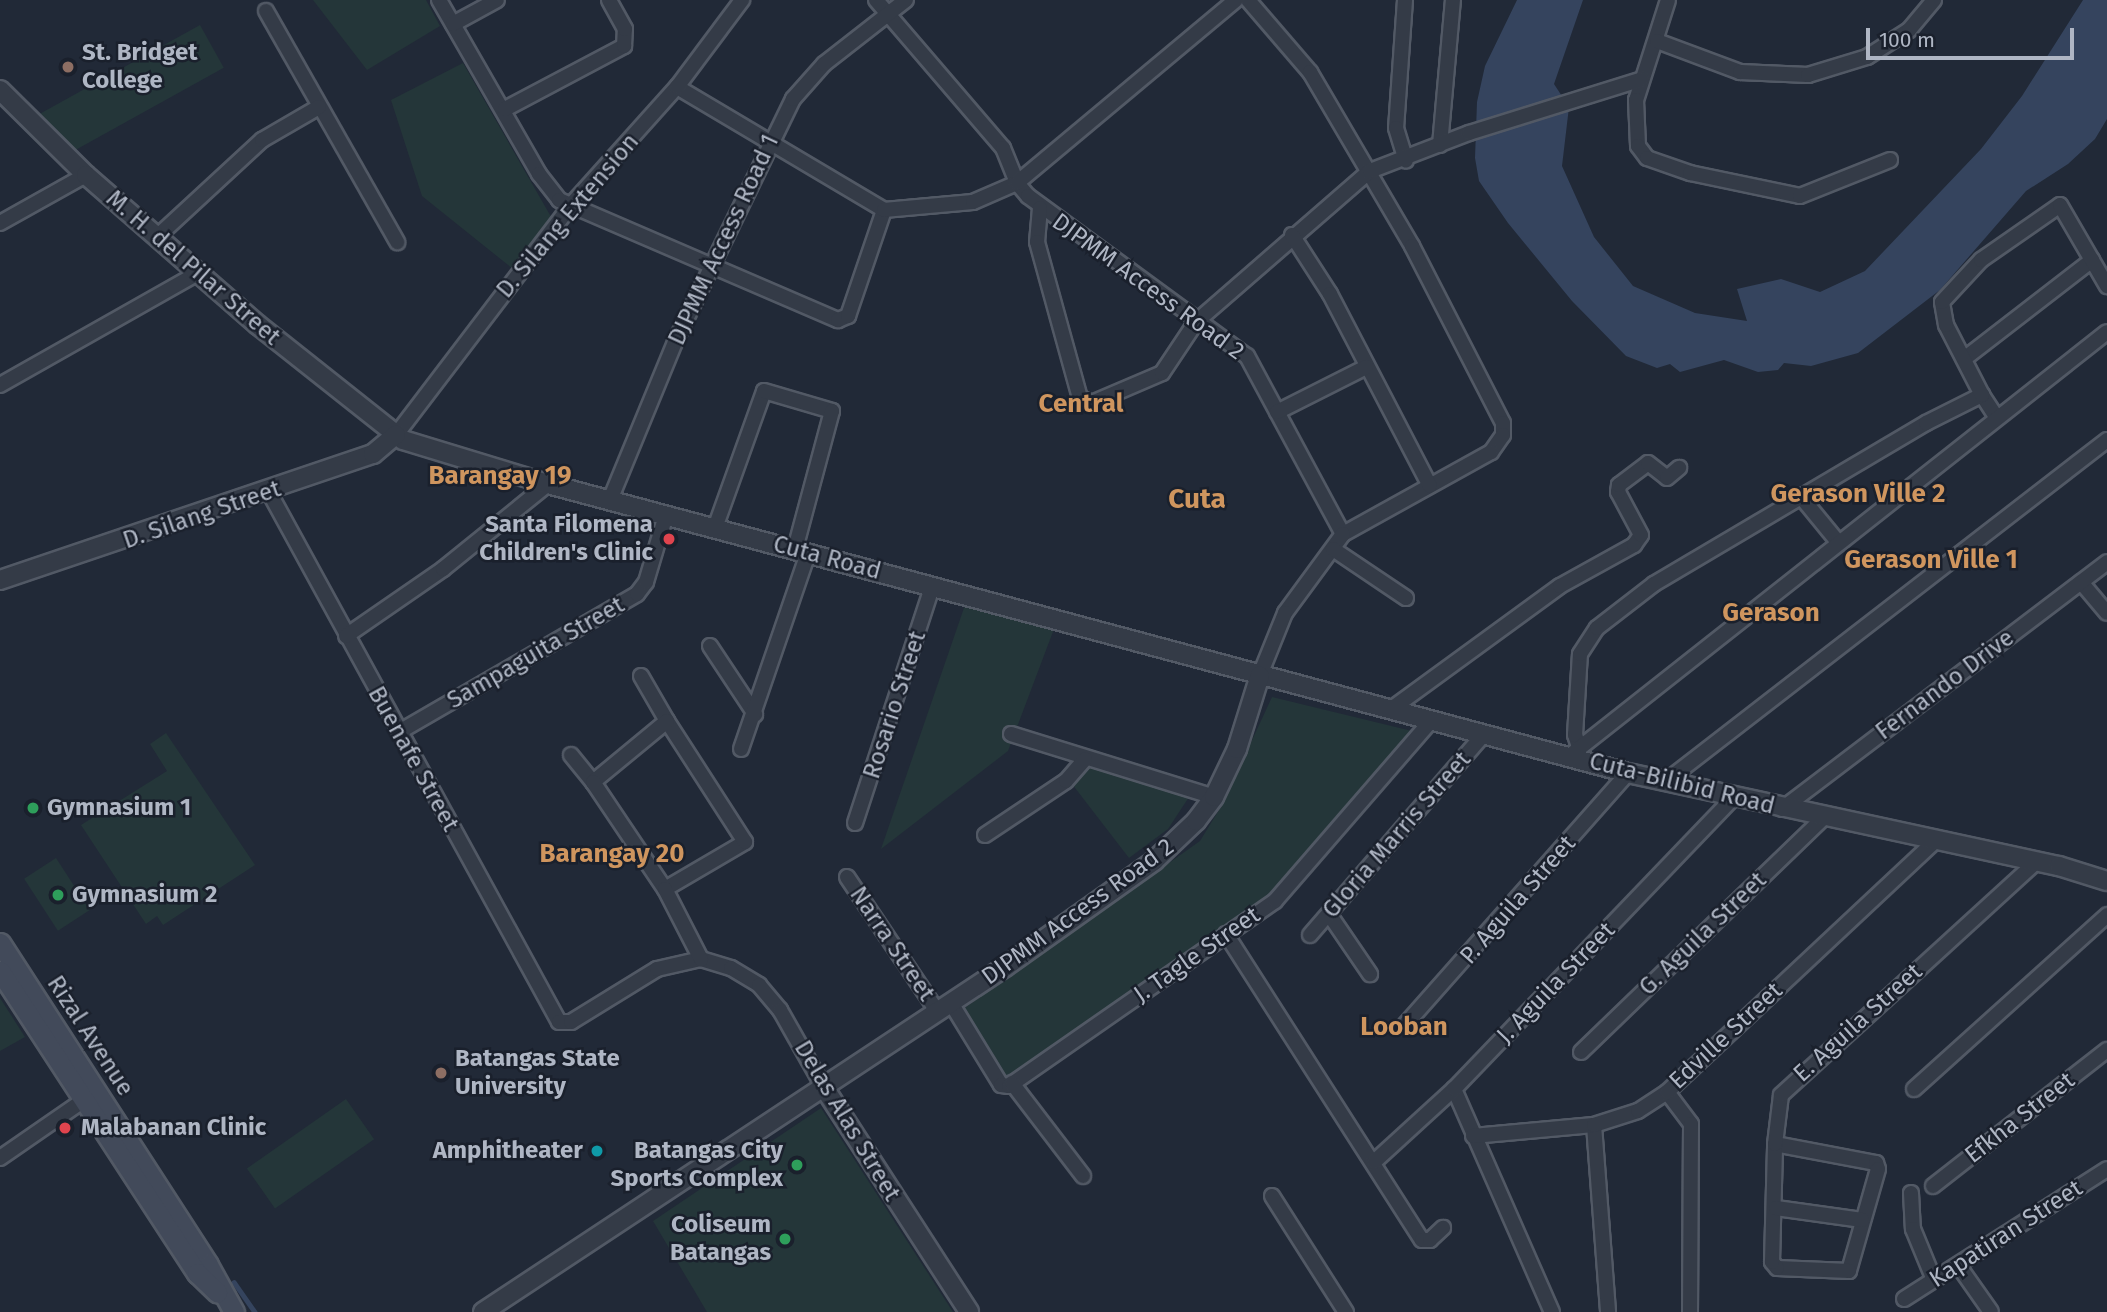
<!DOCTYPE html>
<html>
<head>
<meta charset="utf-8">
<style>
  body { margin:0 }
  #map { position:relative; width:2107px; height:1312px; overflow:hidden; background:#212937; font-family:"Fira Sans",sans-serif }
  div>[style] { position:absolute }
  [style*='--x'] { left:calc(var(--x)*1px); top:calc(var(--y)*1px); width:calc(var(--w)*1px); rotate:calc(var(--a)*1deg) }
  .green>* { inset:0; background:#243639; transform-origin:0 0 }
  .water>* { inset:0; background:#35445e }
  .stream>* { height:4.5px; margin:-2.25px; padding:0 2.25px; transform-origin:2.25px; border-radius:2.25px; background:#35445e }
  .roads { filter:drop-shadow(2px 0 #525965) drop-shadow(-2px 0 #525965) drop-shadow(0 2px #525965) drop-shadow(0 -2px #525965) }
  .minor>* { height:14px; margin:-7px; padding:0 7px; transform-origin:7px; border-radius:7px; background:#343b47 }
  .tertiary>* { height:18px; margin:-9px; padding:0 9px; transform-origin:9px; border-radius:9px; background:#343b47 }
  .secondary>* { height:19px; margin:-9.5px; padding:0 9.5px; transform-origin:9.5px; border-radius:9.5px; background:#424a5a }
  .dots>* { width:19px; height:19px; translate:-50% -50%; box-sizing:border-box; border:4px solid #1a202c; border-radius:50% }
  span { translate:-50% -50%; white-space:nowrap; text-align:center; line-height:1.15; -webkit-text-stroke:5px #1a202c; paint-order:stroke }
  .poi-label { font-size:24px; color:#afb6c4; font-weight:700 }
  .left { translate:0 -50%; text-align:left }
  .right { translate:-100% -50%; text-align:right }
  .street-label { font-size:24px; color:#afb6c4 }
  .neighbourhood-label { font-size:26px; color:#cf955e; font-weight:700 }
  .quarter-label { font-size:28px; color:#cf955e; font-weight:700 }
  .scale { position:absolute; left:1866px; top:28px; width:208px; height:32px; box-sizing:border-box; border:4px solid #afb6c4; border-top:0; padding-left:9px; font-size:21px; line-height:24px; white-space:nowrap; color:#afb6c4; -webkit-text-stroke:5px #1a202c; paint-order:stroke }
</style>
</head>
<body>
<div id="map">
  <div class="green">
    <i style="clip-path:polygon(313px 0,426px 0,440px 26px,367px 70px)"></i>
    <i style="left:200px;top:25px;width:49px;height:183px;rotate:61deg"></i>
    <i style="clip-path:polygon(463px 63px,554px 222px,513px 269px,422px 196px,391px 100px)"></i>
    <i style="clip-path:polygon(965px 605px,1054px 629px,1008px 751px,881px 849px)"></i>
    <i style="clip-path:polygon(1272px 697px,1412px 731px,1265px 900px,1005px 1081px,963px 1009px,1200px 841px,1222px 805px)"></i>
    <i style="clip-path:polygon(166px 733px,255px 865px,163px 925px,157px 916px,146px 924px,81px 825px,167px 771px,150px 744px)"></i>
    <i style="clip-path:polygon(1088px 762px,1191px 794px,1168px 829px,1129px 858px,1072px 784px)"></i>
    <i style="left:56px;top:858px;width:62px;height:38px;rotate:57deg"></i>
    <i style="clip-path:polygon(0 998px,25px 1037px,0 1051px)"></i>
    <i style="left:346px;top:1099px;width:49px;height:121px;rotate:55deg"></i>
    <i style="clip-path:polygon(821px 1108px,953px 1312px,707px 1312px,653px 1221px)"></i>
  </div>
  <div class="water">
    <i style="clip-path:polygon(1517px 0,1583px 0,1554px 84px,1569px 107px,1562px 166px,1594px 237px,1633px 286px,1695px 313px,1747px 321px,1737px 289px,1781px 279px,1820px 292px,1865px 271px,1981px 149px,2022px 96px,2083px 0,2107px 0,2107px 119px,2095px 139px,2068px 164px,2026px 191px,1940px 290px,1858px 353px,1811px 366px,1784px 363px,1778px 370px,1758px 372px,1724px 360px,1680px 372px,1670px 364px,1657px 368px,1626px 356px,1572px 301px,1508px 223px,1479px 181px,1475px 158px,1477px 102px,1485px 66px)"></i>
  </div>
  <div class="stream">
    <i style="--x:234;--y:1282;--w:37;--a:55"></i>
  </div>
  <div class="roads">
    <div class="minor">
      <i style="--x:439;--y:0;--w:201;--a:60.1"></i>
      <i style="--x:539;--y:174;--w:33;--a:52"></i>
      <i style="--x:559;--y:200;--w:304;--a:23.3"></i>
      <i style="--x:838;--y:320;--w:11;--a:-22"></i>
      <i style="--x:848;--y:316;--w:112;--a:-71.2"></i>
      <i style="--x:876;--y:0;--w:195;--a:49.4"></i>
      <i style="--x:1003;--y:148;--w:38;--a:68"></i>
      <i style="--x:1017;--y:183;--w:17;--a:50"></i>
      <i style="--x:1028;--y:196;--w:271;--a:36.2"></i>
      <i style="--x:1247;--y:356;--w:202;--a:61.7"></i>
      <i style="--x:1248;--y:0;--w:95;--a:49.3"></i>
      <i style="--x:1310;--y:72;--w:202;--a:59.6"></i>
      <i style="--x:1412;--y:246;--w:199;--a:62.8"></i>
      <i style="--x:1503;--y:423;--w:12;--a:90"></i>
      <i style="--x:1503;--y:435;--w:21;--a:125"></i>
      <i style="--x:1491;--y:452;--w:169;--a:151"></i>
      <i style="--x:1343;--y:534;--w:98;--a:126.3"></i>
      <i style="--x:1285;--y:613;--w:67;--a:112"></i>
      <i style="--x:1405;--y:0;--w:128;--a:94"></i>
      <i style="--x:1396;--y:128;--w:34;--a:73"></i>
      <i style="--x:1668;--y:0;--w:105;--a:107.7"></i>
      <i style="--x:1636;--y:100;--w:46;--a:87.5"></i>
      <i style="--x:1638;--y:146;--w:15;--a:53"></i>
      <i style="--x:1647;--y:158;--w:46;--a:19.2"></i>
      <i style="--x:1690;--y:173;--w:112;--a:11.8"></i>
      <i style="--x:1800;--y:196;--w:97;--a:-21.8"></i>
      <i style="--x:266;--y:11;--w:266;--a:60.4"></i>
      <i style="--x:453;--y:24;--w:50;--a:-28.6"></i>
      <i style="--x:1657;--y:41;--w:89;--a:20.5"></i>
      <i style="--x:1740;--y:72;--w:68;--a:2.5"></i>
      <i style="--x:1808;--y:75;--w:62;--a:-17"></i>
      <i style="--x:1867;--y:57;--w:50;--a:-32.7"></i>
      <i style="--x:1909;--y:30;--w:39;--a:-50"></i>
      <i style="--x:677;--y:87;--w:241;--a:30.7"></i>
      <i style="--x:884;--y:210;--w:89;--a:-5.1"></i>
      <i style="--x:973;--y:202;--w:48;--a:-23.4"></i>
      <i style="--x:1017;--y:183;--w:285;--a:-39.9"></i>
      <i style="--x:505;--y:109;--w:135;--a:-27.9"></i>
      <i style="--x:624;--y:46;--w:17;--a:-87"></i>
      <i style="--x:625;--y:29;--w:33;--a:-119"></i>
      <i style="--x:1440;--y:145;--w:146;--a:-84.9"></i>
      <i style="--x:1040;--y:208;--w:34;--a:95"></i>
      <i style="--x:1037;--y:242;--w:162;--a:74.6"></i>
      <i style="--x:1080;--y:398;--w:13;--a:23"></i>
      <i style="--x:1092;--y:403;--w:76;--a:-23.2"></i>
      <i style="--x:1162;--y:373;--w:61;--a:-56.3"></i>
      <i style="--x:1196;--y:322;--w:230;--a:-41"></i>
      <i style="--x:1370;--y:171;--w:106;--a:-21"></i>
      <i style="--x:1469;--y:133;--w:181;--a:-17.3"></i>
      <i style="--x:0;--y:223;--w:98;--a:-29.2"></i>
      <i style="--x:1292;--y:235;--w:70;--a:57.2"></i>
      <i style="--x:1330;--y:294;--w:216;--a:62.5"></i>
      <i style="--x:158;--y:236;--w:142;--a:-42.7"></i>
      <i style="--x:262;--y:140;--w:66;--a:-30.1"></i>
      <i style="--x:1964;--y:359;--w:162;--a:-37.7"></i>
      <i style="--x:0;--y:385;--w:230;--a:-29.5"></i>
      <i style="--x:1982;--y:395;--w:27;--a:57"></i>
      <i style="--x:1277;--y:412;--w:100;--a:-26.8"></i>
      <i style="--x:396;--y:435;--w:289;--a:-52.7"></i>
      <i style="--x:571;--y:205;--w:159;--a:-48.1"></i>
      <i style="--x:677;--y:87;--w:109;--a:-53.2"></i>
      <i style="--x:269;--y:492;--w:604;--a:61.31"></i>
      <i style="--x:559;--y:1022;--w:12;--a:0"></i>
      <i style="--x:571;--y:1022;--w:101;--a:-31.6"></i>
      <i style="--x:657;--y:969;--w:45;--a:-12.8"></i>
      <i style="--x:701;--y:959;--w:31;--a:17"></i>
      <i style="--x:731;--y:968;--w:33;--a:31"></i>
      <i style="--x:759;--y:985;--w:33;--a:50"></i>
      <i style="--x:780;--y:1010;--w:87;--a:60.5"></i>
      <i style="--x:1802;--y:498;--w:57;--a:50.7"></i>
      <i style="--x:610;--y:500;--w:171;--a:-67.6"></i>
      <i style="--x:675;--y:342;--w:270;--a:-64.1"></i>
      <i style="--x:793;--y:99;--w:47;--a:-48.5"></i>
      <i style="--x:824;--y:64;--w:104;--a:-38"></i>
      <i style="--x:715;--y:528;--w:145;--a:-70.3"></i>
      <i style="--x:764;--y:391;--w:71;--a:16.4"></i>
      <i style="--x:832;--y:411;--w:143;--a:105"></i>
      <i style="--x:1333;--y:549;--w:88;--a:33.9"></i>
      <i style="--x:2081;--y:582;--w:40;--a:50"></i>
      <i style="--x:346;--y:636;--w:118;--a:-34.6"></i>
      <i style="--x:443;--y:569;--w:135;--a:-39"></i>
      <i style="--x:710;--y:646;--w:82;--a:56.5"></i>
      <i style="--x:641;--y:676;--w:52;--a:60"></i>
      <i style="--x:1390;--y:710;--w:210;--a:-36.1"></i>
      <i style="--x:1560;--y:586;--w:85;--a:-29"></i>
      <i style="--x:1634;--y:545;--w:12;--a:-55"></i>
      <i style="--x:1641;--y:535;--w:49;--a:-118.1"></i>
      <i style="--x:1618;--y:492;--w:7;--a:-82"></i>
      <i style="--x:1619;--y:485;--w:36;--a:-37"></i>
      <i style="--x:1648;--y:463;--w:24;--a:38"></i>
      <i style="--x:1667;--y:478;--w:16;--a:-40"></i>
      <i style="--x:399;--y:732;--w:275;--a:-30.1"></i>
      <i style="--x:637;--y:594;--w:15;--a:-53"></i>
      <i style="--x:646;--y:582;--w:70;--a:-73.4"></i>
      <i style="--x:1011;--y:734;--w:213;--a:17.2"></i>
      <i style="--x:1579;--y:747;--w:13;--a:-108"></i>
      <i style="--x:1575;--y:735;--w:81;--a:-86.5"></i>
      <i style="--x:1580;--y:654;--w:31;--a:-57"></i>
      <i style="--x:1597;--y:628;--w:72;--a:-37.7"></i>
      <i style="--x:1654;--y:584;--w:316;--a:-30.6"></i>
      <i style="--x:1926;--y:423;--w:63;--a:-26.6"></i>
      <i style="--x:1982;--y:395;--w:79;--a:-117.2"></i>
      <i style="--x:1946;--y:325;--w:23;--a:-100"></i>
      <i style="--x:1942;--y:302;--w:57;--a:-47.1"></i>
      <i style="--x:1981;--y:260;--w:96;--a:-34.8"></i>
      <i style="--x:2060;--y:205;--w:94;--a:59.9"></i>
      <i style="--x:741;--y:749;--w:207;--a:-71.1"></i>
      <i style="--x:1572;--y:754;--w:681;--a:-38.27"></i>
      <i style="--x:571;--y:755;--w:35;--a:51"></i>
      <i style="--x:1665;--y:782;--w:559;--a:-37.73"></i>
      <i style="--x:1782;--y:809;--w:408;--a:-37.2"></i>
      <i style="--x:855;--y:823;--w:250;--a:-71.9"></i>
      <i style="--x:985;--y:835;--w:97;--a:-33.7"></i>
      <i style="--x:1066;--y:781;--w:29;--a:-49"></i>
      <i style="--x:847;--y:877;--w:161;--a:56.1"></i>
      <i style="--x:665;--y:889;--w:93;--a:-30.4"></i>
      <i style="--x:745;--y:842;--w:144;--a:-122.8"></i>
      <i style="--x:667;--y:721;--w:96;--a:140.5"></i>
      <i style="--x:593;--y:782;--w:129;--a:56.1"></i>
      <i style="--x:665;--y:889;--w:79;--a:62.8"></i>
      <i style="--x:1329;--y:914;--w:73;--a:55.7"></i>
      <i style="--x:1226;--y:934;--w:363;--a:57.4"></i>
      <i style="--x:1422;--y:1240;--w:8;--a:0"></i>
      <i style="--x:1430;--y:1240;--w:18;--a:-43"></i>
      <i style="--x:1310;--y:935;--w:266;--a:-49.1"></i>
      <i style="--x:951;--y:1003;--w:96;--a:58.6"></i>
      <i style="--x:1001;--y:1085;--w:8;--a:7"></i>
      <i style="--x:1009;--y:1086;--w:324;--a:-34.8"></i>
      <i style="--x:1275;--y:901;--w:238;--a:-49.1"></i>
      <i style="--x:1405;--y:1025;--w:337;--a:-48.5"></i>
      <i style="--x:1581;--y:1052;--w:338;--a:-44"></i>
      <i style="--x:1012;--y:1083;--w:117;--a:52.6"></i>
      <i style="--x:1454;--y:1089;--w:244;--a:66.3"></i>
      <i style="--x:1914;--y:1089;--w:260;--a:-42"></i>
      <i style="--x:1667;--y:1092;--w:40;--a:53"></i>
      <i style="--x:1691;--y:1124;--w:188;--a:90.3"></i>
      <i style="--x:1594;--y:1125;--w:188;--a:85.7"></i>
      <i style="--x:1473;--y:1136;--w:121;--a:-5.2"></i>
      <i style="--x:1594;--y:1125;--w:46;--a:-17.7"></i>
      <i style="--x:1638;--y:1111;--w:35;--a:-33"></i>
      <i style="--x:1667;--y:1092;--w:366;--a:-43.1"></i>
      <i style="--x:1775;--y:1144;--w:103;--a:10.7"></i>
      <i style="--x:1876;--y:1163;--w:6;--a:72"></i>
      <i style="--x:1878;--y:1169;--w:106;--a:105.9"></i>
      <i style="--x:1849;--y:1271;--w:72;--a:-177.6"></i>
      <i style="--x:1777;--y:1268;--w:8;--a:-130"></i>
      <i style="--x:1772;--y:1262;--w:118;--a:-88.5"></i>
      <i style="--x:1775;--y:1144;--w:49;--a:-83"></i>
      <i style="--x:1781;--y:1095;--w:345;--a:-42.4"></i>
      <i style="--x:0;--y:1158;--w:109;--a:-34.6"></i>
      <i style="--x:1374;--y:1162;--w:108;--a:-42.4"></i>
      <i style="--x:1454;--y:1089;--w:403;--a:-46.2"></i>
      <i style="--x:1933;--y:1186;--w:221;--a:-38"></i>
      <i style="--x:1911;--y:1193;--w:36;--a:87"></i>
      <i style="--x:1913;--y:1229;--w:55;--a:67.6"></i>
      <i style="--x:1272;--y:1196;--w:138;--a:57.5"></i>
      <i style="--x:1776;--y:1208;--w:87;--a:7.9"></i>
      <i style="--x:1958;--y:1265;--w:57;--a:54.9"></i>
      <i style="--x:1904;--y:1299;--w:241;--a:-32.6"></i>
    </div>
    <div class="tertiary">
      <i style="--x:0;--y:90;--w:121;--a:44.7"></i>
      <i style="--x:86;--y:175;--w:228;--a:41.1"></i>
      <i style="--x:258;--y:325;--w:185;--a:38.4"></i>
      <i style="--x:403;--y:440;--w:152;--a:16.9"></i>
      <i style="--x:548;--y:484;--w:1118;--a:14.98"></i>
      <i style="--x:1628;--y:773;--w:441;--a:12.2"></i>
      <i style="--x:2059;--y:866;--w:50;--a:17.4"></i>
      <i style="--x:0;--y:580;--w:394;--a:-18.7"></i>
      <i style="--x:373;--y:454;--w:30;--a:-40"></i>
      <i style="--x:823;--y:1086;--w:269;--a:57.1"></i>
      <i style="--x:483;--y:1312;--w:626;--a:-33.46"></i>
      <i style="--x:1005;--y:967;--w:183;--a:-35.4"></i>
      <i style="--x:1154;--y:861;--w:58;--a:-43.6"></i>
      <i style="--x:1196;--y:821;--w:30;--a:-53"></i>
      <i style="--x:1214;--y:797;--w:53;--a:-64.4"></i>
      <i style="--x:1237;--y:749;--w:77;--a:-72.7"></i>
    </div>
    <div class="secondary">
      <i style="--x:0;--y:943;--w:383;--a:57.1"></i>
      <i style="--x:208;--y:1265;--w:54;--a:61"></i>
      <i style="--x:0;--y:971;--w:361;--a:56.9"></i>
      <i style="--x:197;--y:1273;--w:28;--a:44"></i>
    </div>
  </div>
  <div class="dots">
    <i style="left:68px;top:67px;background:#8d6e63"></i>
    <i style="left:669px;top:539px;background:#e0444e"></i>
    <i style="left:33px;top:808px;background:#2e9e5b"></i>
    <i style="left:58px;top:895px;background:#2e9e5b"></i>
    <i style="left:441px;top:1073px;background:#8d6e63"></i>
    <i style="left:65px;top:1128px;background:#e0444e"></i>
    <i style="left:597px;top:1151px;background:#0f9aa8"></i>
    <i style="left:797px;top:1165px;background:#2e9e5b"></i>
    <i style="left:785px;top:1239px;background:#2e9e5b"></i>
  </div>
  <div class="poi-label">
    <span class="left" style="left:82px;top:67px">St. Bridget<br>College</span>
    <span class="right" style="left:653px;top:539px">Santa Filomena<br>Children's Clinic</span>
    <span class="left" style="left:47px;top:808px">Gymnasium 1</span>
    <span class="left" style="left:72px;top:895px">Gymnasium 2</span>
    <span class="left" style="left:455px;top:1073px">Batangas State<br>University</span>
    <span class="left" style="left:81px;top:1128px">Malabanan Clinic</span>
    <span class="right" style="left:583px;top:1151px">Amphitheater</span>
    <span class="right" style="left:783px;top:1165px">Batangas City<br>Sports Complex</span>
    <span class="right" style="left:771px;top:1239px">Coliseum<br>Batangas</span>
  </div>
  <div class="street-label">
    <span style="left:568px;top:216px;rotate:-50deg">D. Silang Extension</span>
    <span style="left:724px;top:240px;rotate:-65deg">DJPMM Access Road 1</span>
    <span style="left:193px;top:268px;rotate:41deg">M. H. del Pilar Street</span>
    <span style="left:1148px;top:287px;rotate:36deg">DJPMM Access Road 2</span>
    <span style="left:202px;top:515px;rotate:-19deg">D. Silang Street</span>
    <span style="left:827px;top:558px;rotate:15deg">Cuta Road</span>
    <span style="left:536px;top:653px;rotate:-30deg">Sampaguita Street</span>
    <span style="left:1945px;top:685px;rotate:-37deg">Fernando Drive</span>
    <span style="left:895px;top:705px;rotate:-72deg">Rosario Street</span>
    <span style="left:413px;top:759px;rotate:61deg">Buenafe Street</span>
    <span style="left:1682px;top:784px;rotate:14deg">Cuta-Bilibid Road</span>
    <span style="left:1397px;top:835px;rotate:-49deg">Gloria Marris Street</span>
    <span style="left:1518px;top:900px;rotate:-49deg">P. Aguila Street</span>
    <span style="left:1078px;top:912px;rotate:-36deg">DJPMM Access Road 2</span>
    <span style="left:1703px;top:934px;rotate:-44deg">G. Aguila Street</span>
    <span style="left:892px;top:944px;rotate:56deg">Narra Street</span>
    <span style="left:1197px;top:955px;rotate:-35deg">J. Tagle Street</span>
    <span style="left:1556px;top:983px;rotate:-46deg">J. Aguila Street</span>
    <span style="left:1858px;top:1023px;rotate:-42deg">E. Aguila Street</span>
    <span style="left:90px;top:1036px;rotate:57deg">Rizal Avenue</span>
    <span style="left:1726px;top:1036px;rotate:-43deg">Edville Street</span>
    <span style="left:2020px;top:1118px;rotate:-38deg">Efkha Street</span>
    <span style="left:847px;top:1121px;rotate:59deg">Delas Alas Street</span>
    <span style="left:2006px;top:1234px;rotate:-33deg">Kapatiran Street</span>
  </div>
  <div class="neighbourhood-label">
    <span style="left:1081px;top:404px">Central</span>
    <span style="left:500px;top:476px">Barangay 19</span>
    <span style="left:1858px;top:494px">Gerason Ville 2</span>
    <span style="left:1931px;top:560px">Gerason Ville 1</span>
    <span style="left:1771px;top:613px">Gerason</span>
    <span style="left:612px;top:854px">Barangay 20</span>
    <span style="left:1404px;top:1027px">Looban</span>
  </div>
  <div class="quarter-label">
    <span style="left:1197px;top:499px">Cuta</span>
  </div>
  <div class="scale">100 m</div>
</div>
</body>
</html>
